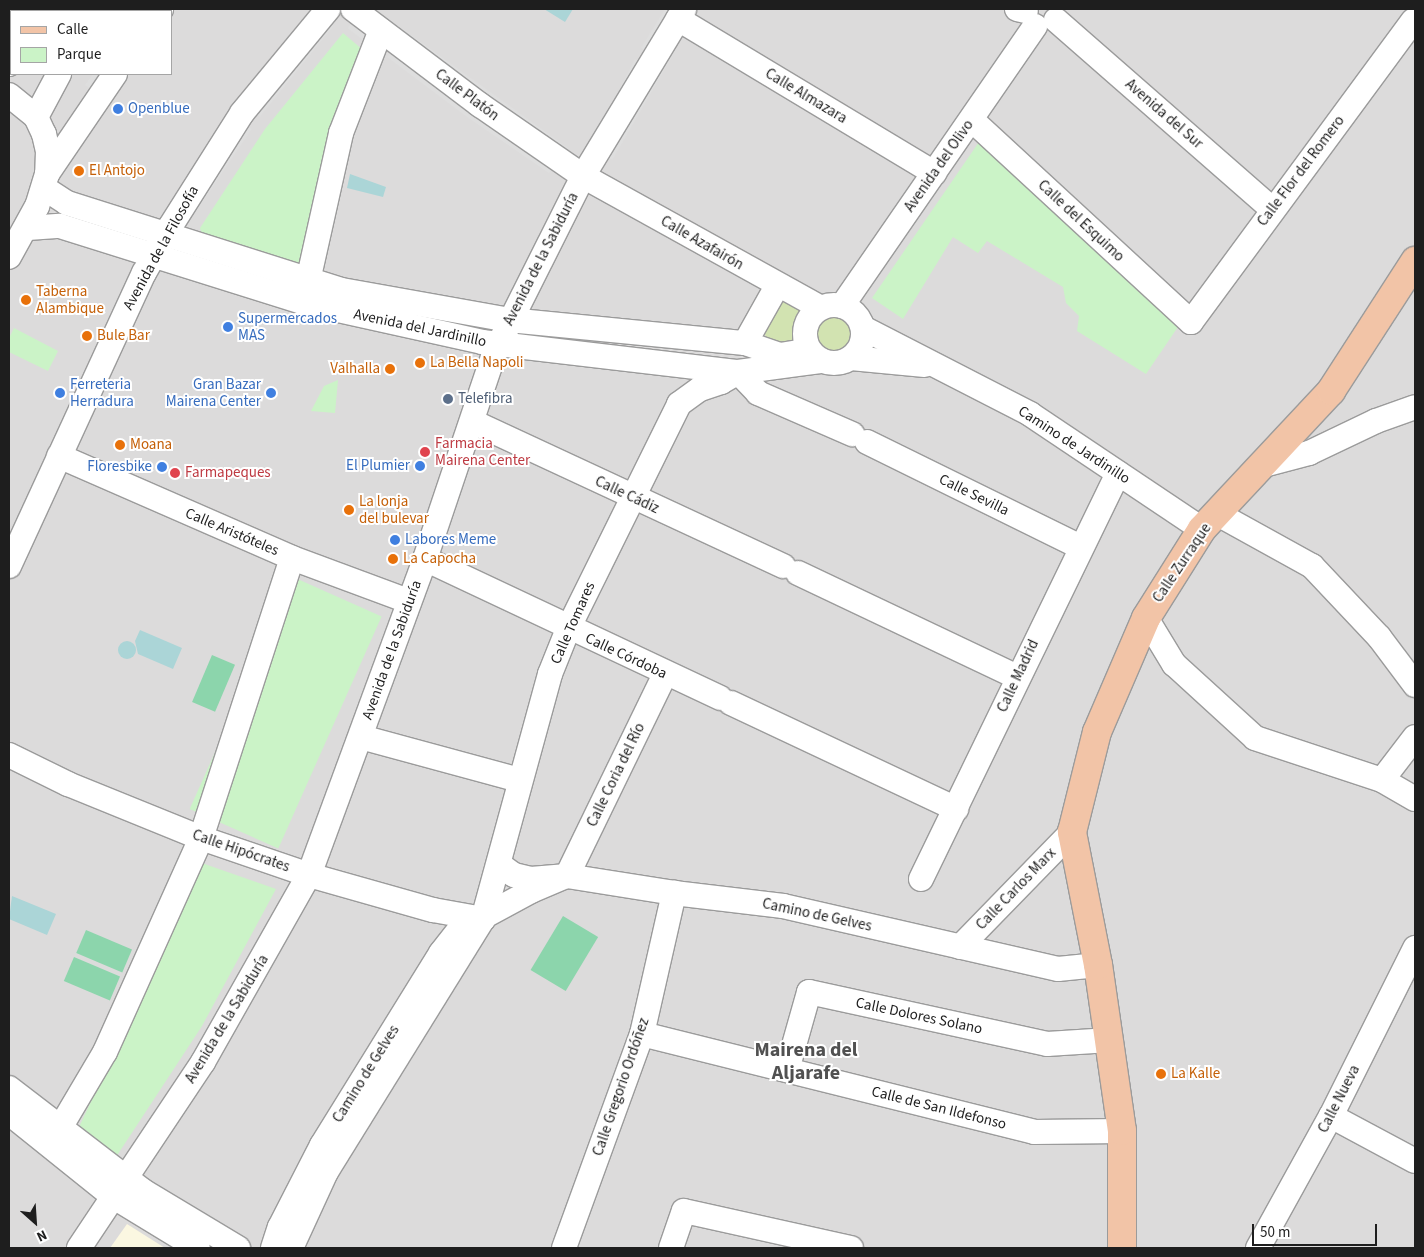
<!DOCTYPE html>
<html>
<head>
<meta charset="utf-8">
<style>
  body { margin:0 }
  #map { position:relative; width:1424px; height:1257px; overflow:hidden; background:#eeeae5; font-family:"Source Sans 3",sans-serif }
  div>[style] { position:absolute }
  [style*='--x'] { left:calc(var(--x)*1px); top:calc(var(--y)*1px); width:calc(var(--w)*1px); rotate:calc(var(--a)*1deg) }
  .residential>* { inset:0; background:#dcdbdb }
  .education>* { inset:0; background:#fbf7e1 }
  .grass>* { inset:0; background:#d2e3b1 }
  .round { border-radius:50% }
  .park>* { inset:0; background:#cbf3c7; transform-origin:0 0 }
  .pitch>* { inset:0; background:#8cd5ac; transform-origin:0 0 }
  .parking>* { inset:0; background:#dedede; transform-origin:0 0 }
  .water>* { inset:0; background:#abd5d7 }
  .roads { filter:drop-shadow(1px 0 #9b9b9b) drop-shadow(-1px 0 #9b9b9b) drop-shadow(0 1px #9b9b9b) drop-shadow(0 -1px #9b9b9b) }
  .minor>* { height:24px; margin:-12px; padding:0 12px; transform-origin:12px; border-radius:12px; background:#fff }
  .minor>.ring { margin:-12px; padding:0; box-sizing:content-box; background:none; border:24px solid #fff; border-radius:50% }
  .major>* { height:28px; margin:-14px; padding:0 14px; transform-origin:14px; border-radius:14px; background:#f2c4a7 }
  .dots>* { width:14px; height:14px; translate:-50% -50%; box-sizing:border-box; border:2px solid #fff; border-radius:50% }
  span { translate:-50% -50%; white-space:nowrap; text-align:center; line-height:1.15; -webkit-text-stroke:4px #fff; paint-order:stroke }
  .street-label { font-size:15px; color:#1e1e1e }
  .shop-label { font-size:15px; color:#366cbe }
  .left { translate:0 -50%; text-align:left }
  .right { translate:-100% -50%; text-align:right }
  .food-label { font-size:15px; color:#c56008 }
  .service-label { font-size:15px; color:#4e5e75 }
  .health-label { font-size:15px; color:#be3a42 }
  .district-label { font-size:20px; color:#515151; font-weight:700 }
  .frame { position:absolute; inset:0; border:10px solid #1e1e1e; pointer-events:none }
  .legend { position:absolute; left:10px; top:10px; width:162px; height:65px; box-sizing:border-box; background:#fff; border:1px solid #a5a5a5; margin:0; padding:6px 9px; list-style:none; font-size:15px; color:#1e1e1e }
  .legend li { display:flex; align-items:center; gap:10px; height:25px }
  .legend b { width:25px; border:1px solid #a5a5a5 }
  .north { position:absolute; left:10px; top:1197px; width:50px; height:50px; -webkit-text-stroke:4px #fff; paint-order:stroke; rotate:154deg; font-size:14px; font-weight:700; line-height:20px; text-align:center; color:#1e1e1e }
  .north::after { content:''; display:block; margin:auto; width:18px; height:22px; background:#1e1e1e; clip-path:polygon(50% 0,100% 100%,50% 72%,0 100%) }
  .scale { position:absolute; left:1252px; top:1224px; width:125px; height:22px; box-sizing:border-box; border:2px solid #1e1e1e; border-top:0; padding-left:6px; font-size:15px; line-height:18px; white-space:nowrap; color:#1e1e1e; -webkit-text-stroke:4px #fff; paint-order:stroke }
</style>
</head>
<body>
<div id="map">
  <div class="residential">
    <i style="clip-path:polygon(evenodd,9px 9px,1415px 9px,1415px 1248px,9px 1248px,9px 9px,11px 11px,171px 11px,171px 74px,11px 74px,11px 11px)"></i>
  </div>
  <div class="education">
    <i style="clip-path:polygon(127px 1224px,165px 1248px,110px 1248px)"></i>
  </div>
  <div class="grass">
    <i style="clip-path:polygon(782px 302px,795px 303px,806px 310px,793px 332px,794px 346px,767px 341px,762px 324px)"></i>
    <i class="round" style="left:817px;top:316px;width:36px;height:36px"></i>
  </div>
  <div class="park">
    <i style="clip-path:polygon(343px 33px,363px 50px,303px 268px,202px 234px,200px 228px,265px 129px)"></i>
    <i style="clip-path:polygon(981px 139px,1182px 321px,1146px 374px,1077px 331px,1079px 316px,1066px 303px,1063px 287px,987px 241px,978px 253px,953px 237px,903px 319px,872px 298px)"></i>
    <i style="clip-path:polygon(14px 328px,58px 351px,48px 371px,9px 352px,9px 338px)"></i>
    <i style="clip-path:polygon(338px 380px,335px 413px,311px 411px,324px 386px)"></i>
    <i style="left:293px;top:577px;width:97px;height:254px;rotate:24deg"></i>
    <i style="clip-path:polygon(199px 862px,276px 889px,202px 1026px,116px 1157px,79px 1127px,141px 995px)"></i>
  </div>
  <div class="pitch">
    <i style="left:212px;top:655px;width:25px;height:51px;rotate:23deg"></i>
    <i style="left:563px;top:916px;width:41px;height:63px;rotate:31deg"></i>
    <i style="left:86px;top:930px;width:50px;height:25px;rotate:23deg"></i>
    <i style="left:74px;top:957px;width:50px;height:26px;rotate:23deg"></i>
  </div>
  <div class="parking">
    <i style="clip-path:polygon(366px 9px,375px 9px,568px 148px,564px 154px)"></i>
    <i style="clip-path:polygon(665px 9px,676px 9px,650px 53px,641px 48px)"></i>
    <i style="left:353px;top:21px;width:26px;height:9px;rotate:37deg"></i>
    <i style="left:329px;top:22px;width:6px;height:117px;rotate:39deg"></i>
    <i style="left:670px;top:44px;width:8px;height:129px;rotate:30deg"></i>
    <i style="clip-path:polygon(392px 51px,553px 167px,549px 173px,467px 117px,387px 57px)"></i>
    <i style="left:635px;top:59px;width:9px;height:85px;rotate:27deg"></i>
    <i style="clip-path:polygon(93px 74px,107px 74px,95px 92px,85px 85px)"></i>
    <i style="left:246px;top:125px;width:7px;height:101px;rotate:34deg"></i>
  </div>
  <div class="water">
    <i style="clip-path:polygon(544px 9px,573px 9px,565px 22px)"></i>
    <i style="clip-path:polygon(350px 174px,386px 187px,383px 197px,347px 188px)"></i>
    <i style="clip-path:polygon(140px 630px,182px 648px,173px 669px,138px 654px,135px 641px)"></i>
    <i class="round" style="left:118px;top:641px;width:18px;height:18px"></i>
    <i style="clip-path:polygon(12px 896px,56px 914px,47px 935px,9px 919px)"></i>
  </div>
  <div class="roads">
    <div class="minor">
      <i style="--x:353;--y:9;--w:159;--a:37.1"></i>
      <i style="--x:480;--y:105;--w:125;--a:34.6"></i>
      <i style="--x:583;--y:176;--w:272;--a:29"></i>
      <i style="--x:1017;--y:9;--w:9;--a:13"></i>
      <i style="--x:45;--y:11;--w:2;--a:-63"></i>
      <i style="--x:103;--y:11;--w:3;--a:-45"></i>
      <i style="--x:159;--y:11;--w:3;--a:-45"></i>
      <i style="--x:678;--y:19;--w:299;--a:31"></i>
      <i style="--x:1056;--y:20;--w:287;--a:41.2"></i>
      <i style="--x:9;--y:64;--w:4;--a:-63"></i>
      <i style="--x:9;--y:95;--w:35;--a:39"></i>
      <i style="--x:36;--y:117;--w:19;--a:65"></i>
      <i style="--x:44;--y:134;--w:17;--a:77"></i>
      <i style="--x:48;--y:151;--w:23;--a:92"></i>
      <i style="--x:47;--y:174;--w:34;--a:107"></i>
      <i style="--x:37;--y:206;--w:58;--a:118.8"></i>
      <i style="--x:36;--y:117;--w:49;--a:-61.9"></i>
      <i style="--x:972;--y:120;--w:298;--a:42.7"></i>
      <i style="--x:1191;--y:322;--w:374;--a:-53.6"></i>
      <i style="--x:47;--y:174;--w:121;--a:-55.8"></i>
      <i style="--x:44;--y:188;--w:27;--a:33"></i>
      <i style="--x:67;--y:203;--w:287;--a:17.6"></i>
      <i style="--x:341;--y:290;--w:171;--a:10.1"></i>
      <i style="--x:509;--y:320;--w:237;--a:5.6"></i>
      <i style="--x:745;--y:343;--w:37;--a:19"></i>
      <i style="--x:780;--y:355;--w:20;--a:-9"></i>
      <i style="--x:28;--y:228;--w:32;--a:-4"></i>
      <i style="--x:60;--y:226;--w:254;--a:17.4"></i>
      <i style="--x:302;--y:302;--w:184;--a:12.5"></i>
      <i style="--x:482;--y:342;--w:258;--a:6.7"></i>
      <i style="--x:738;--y:372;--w:85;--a:-7.5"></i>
      <i style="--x:308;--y:281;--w:152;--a:-77.4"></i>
      <i style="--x:341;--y:133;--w:110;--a:-68.8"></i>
      <i class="ring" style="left:805px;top:305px;width:34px;height:34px"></i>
      <i style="--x:842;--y:306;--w:340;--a:-55.4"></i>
      <i style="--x:863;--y:328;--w:188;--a:27.2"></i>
      <i style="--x:1030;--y:414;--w:207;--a:33.8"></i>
      <i style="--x:745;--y:343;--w:65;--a:-60.7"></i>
      <i style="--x:851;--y:358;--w:74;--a:5.4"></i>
      <i style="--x:473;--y:422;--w:342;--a:24.9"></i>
      <i style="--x:867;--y:442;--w:237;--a:26.2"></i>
      <i style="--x:59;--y:456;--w:254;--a:23.6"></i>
      <i style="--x:292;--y:558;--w:124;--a:20.3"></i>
      <i style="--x:1264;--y:465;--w:47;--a:-14.9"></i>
      <i style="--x:1309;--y:453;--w:74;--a:-25.5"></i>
      <i style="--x:1376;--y:421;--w:41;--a:-19.7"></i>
      <i style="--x:1216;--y:513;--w:110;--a:28.9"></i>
      <i style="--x:1312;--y:566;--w:98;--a:46.7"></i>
      <i style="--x:1379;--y:637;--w:60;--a:53.1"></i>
      <i style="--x:425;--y:559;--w:326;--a:25.2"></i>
      <i style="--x:9;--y:566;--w:323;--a:-65.3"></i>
      <i style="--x:144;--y:273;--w:53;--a:-60.5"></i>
      <i style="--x:170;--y:227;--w:135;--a:-57.7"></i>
      <i style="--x:242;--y:113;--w:135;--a:-50.4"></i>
      <i style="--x:798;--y:573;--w:242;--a:25.4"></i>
      <i style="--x:1146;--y:618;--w:54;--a:58.7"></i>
      <i style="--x:1174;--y:664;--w:110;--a:42.4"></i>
      <i style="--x:1255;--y:738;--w:134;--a:18.3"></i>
      <i style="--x:1382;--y:780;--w:38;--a:30"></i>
      <i style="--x:731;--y:703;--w:249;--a:25.2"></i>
      <i style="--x:361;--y:737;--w:164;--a:15.2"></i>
      <i style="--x:9;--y:755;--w:66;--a:26.2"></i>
      <i style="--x:68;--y:784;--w:144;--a:22.1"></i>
      <i style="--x:201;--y:838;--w:114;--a:18.9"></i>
      <i style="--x:309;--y:875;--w:129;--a:15.8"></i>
      <i style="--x:433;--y:910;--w:51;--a:10.2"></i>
      <i style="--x:1382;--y:780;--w:54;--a:-52.5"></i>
      <i style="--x:500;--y:865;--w:17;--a:36"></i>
      <i style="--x:514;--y:875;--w:17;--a:13"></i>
      <i style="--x:531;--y:879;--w:36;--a:-5"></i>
      <i style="--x:567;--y:876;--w:225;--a:-64.1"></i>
      <i style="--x:921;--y:879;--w:451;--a:-64.1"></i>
      <i style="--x:960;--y:947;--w:161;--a:-45.8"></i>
      <i style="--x:642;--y:1034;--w:404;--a:14"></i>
      <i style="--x:1034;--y:1132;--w:88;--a:-0.7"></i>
      <i style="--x:787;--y:1070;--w:81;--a:-74.2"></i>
      <i style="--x:809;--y:992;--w:244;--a:12.3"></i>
      <i style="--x:1047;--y:1044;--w:63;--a:-3.6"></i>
      <i style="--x:9;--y:1088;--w:169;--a:37.5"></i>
      <i style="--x:143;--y:1191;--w:111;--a:31"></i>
      <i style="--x:9;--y:1113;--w:134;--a:38.7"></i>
      <i style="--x:114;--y:1197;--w:98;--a:31.3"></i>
      <i style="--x:1331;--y:1116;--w:95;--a:28.2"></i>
      <i style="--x:60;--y:1128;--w:88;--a:-59.4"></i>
      <i style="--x:105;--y:1052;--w:235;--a:-65.8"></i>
      <i style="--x:201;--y:838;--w:294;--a:-72"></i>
      <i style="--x:79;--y:1248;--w:224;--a:-56.3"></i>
      <i style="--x:203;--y:1062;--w:215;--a:-60.5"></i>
      <i style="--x:309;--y:875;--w:337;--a:-69.8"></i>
      <i style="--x:425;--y:559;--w:216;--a:-71.4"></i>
      <i style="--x:494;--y:354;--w:199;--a:-63.4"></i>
      <i style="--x:583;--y:176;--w:195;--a:-58.8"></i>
      <i style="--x:273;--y:1248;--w:22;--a:-72"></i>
      <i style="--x:280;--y:1227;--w:92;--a:-62.9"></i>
      <i style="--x:322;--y:1145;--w:226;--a:-58.2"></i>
      <i style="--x:441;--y:953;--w:29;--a:-52"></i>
      <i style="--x:459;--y:930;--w:82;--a:-28.4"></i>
      <i style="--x:531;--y:891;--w:39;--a:-23"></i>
      <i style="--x:567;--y:876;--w:108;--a:9"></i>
      <i style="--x:674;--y:893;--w:110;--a:6.8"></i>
      <i style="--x:783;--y:906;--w:282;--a:12.9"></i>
      <i style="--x:1058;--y:969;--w:40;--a:-5.7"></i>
      <i style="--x:291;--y:1248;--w:84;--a:-65.3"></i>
      <i style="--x:326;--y:1172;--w:298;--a:-58.2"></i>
      <i style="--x:483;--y:919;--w:254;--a:-74.7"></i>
      <i style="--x:550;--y:674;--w:48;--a:-68.2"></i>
      <i style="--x:568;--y:629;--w:251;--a:-63.7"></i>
      <i style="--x:679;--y:404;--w:26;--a:-36"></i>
      <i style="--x:700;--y:389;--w:22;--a:-18"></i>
      <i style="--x:721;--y:382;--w:20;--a:-30"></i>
      <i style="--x:738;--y:372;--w:29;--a:46"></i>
      <i style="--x:758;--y:393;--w:103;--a:23.6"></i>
      <i style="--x:564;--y:1248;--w:228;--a:-70"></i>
      <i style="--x:642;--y:1034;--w:145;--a:-77.2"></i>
      <i style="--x:671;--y:1248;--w:39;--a:-71"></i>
      <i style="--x:684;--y:1211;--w:171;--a:12.5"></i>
      <i style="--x:1258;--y:1248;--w:151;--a:-61.1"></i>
      <i style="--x:1331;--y:1116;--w:188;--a:-63.4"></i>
    </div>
    <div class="major">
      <i style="--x:1122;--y:1248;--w:117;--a:-90"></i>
      <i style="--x:1122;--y:1131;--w:168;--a:-98.2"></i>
      <i style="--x:1098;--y:965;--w:136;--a:-101.1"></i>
      <i style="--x:1072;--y:832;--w:103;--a:-76"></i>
      <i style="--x:1097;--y:732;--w:124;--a:-66.7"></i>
      <i style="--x:1146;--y:618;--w:105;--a:-57.8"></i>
      <i style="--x:1202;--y:529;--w:189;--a:-46.9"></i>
      <i style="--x:1331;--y:391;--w:155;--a:-57.1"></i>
    </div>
  </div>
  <div class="dots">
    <i style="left:118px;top:109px;background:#3f7fe0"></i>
    <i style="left:79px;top:171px;background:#e8710a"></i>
    <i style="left:26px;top:300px;background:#e8710a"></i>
    <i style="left:228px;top:327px;background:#3f7fe0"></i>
    <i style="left:87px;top:336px;background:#e8710a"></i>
    <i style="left:420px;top:363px;background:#e8710a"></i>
    <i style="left:390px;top:369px;background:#e8710a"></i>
    <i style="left:60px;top:393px;background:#3f7fe0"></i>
    <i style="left:271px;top:393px;background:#3f7fe0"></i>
    <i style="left:448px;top:399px;background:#5c6f8a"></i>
    <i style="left:120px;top:445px;background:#e8710a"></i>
    <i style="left:425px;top:452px;background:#e0444e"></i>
    <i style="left:420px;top:466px;background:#3f7fe0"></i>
    <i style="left:162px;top:467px;background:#3f7fe0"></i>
    <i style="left:175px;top:473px;background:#e0444e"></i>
    <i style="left:349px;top:510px;background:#e8710a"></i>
    <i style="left:395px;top:540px;background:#3f7fe0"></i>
    <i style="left:393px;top:559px;background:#e8710a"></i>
    <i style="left:1161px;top:1074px;background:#e8710a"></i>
  </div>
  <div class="street-label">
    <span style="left:467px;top:95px;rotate:37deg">Calle Platón</span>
    <span style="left:806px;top:96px;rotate:31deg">Calle Almazara</span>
    <span style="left:1164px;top:114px;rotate:41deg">Avenida del Sur</span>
    <span style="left:939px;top:166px;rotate:-55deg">Avenida del Olivo</span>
    <span style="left:1301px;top:171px;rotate:-53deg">Calle Flor del Romero</span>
    <span style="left:1081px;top:221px;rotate:43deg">Calle del Esquimo</span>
    <span style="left:702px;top:243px;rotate:30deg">Calle Azafairón</span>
    <span style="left:161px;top:248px;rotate:-61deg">Avenida de la Filosofía</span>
    <span style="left:541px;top:259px;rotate:-63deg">Avenida de la Sabiduría</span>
    <span style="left:420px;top:328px;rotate:12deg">Avenida del Jardinillo</span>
    <span style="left:1074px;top:445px;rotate:33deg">Camino de Jardinillo</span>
    <span style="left:627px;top:495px;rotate:25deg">Calle Cádiz</span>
    <span style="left:974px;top:495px;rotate:26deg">Calle Sevilla</span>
    <span style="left:232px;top:532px;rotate:23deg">Calle Aristóteles</span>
    <span style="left:1182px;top:563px;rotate:-56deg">Calle Zurraque</span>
    <span style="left:573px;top:623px;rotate:-66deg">Calle Tomares</span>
    <span style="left:392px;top:650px;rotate:-70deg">Avenida de la Sabiduría</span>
    <span style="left:626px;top:656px;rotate:25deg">Calle Córdoba</span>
    <span style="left:1018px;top:676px;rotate:-65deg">Calle Madrid</span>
    <span style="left:616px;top:775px;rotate:-64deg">Calle Coria del Río</span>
    <span style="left:241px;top:851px;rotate:19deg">Calle Hipócrates</span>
    <span style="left:1016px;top:889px;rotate:-46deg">Calle Carlos Marx</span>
    <span style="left:817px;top:915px;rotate:12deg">Camino de Gelves</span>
    <span style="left:919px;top:1016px;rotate:12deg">Calle Dolores Solano</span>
    <span style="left:227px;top:1019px;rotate:-59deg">Avenida de la Sabiduría</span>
    <span style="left:366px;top:1074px;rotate:-58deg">Camino de Gelves</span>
    <span style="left:621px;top:1087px;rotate:-71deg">Calle Gregorio Ordóñez</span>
    <span style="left:1339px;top:1099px;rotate:-63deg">Calle Nueva</span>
    <span style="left:939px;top:1108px;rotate:14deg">Calle de San Ildefonso</span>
  </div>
  <div class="shop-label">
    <span class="left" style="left:128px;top:109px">Openblue</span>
    <span class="left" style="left:238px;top:327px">Supermercados<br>MAS</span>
    <span class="left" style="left:70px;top:393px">Ferreteria<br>Herradura</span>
    <span class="right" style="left:261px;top:393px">Gran Bazar<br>Mairena Center</span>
    <span class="right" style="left:410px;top:466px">El Plumier</span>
    <span class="right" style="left:152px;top:467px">Floresbike</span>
    <span class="left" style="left:405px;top:540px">Labores Meme</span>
  </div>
  <div class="food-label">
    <span class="left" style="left:89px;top:171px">El Antojo</span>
    <span class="left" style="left:36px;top:300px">Taberna<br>Alambique</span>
    <span class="left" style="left:97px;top:336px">Bule Bar</span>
    <span class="left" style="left:430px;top:363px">La Bella Napoli</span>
    <span class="right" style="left:380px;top:369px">Valhalla</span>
    <span class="left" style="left:130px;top:445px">Moana</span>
    <span class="left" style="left:359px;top:510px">La lonja<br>del bulevar</span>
    <span class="left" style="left:403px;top:559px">La Capocha</span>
    <span class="left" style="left:1171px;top:1074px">La Kalle</span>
  </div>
  <div class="service-label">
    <span class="left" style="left:458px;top:399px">Telefibra</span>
  </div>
  <div class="health-label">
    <span class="left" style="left:435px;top:452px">Farmacia<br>Mairena Center</span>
    <span class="left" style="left:185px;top:473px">Farmapeques</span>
  </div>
  <div class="district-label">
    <span style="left:806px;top:1062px">Mairena del<br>Aljarafe</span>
  </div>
  <div class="frame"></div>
  <ul class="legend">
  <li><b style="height:6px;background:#f2c4a7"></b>Calle</li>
  <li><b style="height:14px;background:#cbf3c7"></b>Parque</li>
  </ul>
  <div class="north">N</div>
  <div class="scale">50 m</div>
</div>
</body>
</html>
